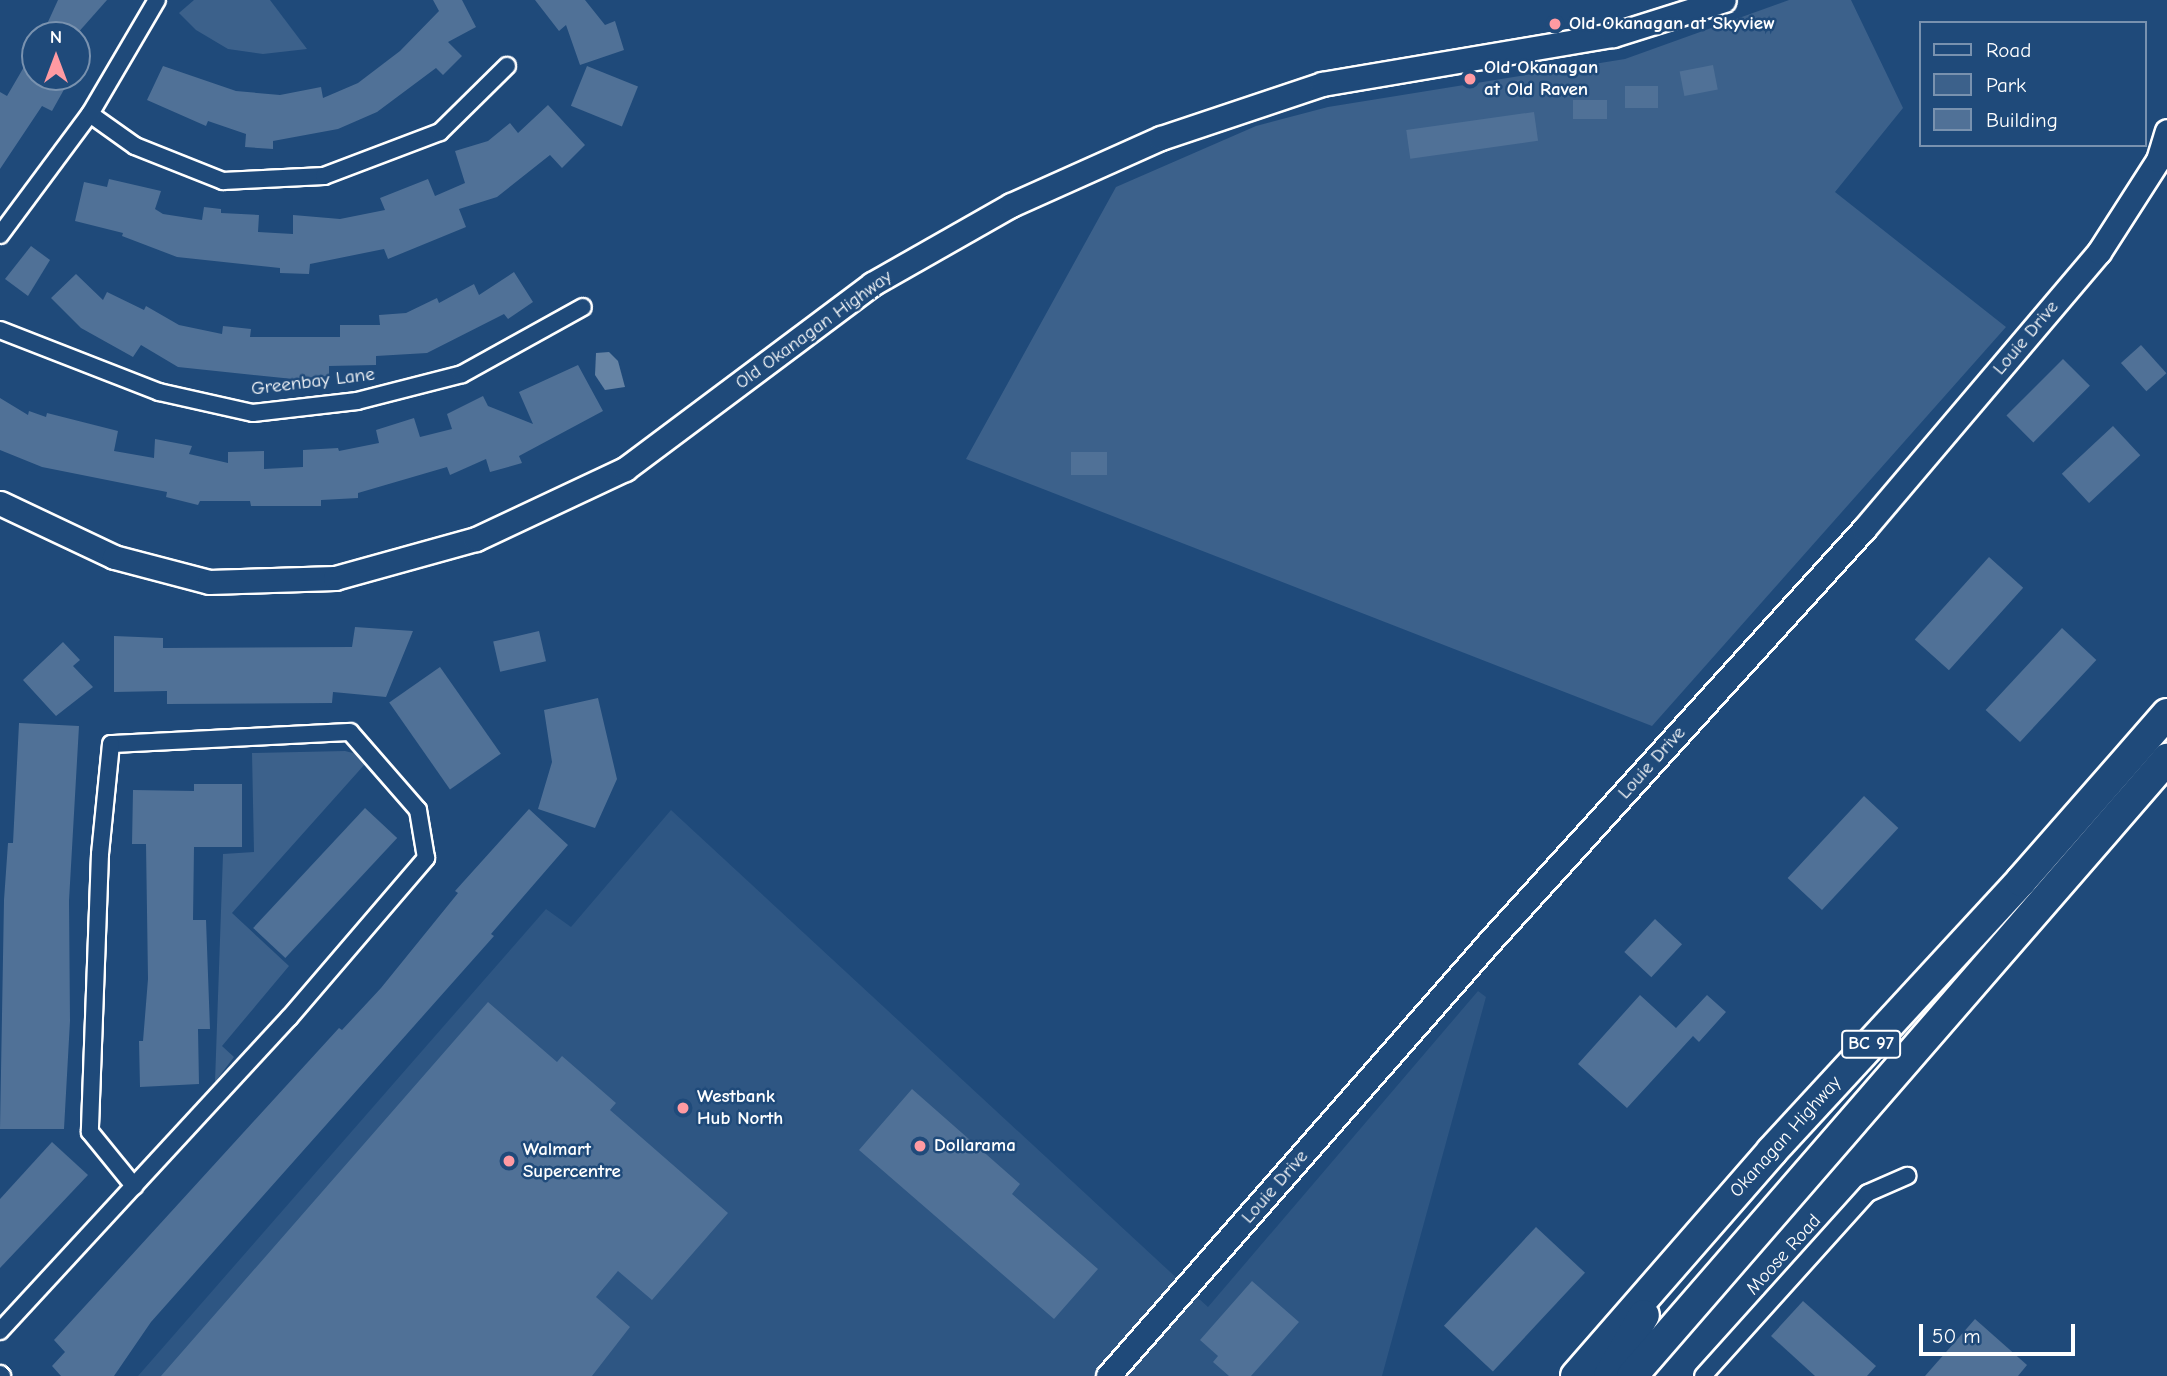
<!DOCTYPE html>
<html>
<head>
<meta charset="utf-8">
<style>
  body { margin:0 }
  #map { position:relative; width:2167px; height:1376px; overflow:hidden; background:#1f4a7a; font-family:"Comic Neue",sans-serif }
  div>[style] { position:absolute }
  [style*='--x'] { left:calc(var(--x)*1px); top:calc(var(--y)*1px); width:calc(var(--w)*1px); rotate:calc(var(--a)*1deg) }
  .built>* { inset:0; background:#2e5683 }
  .green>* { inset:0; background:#3c618b }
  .water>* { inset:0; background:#6583a4 }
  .building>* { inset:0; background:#507197; transform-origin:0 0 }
  .roads { filter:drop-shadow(2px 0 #fff) drop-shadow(-2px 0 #fff) drop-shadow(0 2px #fff) drop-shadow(0 -2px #fff) }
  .street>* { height:16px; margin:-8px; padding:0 8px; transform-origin:8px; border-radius:8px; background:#1f4a7a }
  .secondary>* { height:23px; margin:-11.5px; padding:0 11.5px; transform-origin:11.5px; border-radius:11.5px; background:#1f4a7a }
  .highway>* { height:30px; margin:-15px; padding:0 15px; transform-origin:15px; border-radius:15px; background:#1f4a7a }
  .dots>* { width:19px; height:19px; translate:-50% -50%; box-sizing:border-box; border:4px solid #1f4a7a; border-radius:50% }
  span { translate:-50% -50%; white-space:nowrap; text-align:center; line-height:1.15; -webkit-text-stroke:5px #1f4a7a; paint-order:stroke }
  .shield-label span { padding:2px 5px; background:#1f4a7a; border:2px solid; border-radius:5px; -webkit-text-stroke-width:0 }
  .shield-label { font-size:18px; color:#fff; font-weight:700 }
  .poi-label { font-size:19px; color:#fff; font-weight:700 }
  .left { translate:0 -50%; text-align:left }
  .street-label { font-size:19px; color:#fff }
  .legend { position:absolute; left:1919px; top:21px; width:228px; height:126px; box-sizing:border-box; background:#1f4a7a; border:2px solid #7992af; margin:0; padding:9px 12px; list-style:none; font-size:21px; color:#fff }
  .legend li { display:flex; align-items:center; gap:14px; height:35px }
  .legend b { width:35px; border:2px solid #7992af }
  .north { position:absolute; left:21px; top:21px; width:70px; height:70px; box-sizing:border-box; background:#1f4a7a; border:2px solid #7992af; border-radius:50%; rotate:0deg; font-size:19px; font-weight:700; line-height:28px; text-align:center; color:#fff }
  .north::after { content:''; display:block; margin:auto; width:24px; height:32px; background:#ff9aa2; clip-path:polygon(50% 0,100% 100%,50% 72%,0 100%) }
  .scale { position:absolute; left:1919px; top:1324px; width:156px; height:32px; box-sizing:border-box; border:4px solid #fff; border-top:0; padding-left:9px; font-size:21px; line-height:24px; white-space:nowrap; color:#fff; -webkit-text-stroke:5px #1f4a7a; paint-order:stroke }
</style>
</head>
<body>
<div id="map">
  <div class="built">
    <i style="clip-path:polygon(671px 810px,1208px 1307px,1478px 991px,1486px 997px,1382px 1376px,138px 1376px,546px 909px,571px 927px)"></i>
  </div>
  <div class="green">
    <i style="clip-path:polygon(194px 0,270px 0,307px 49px,263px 54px,228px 49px,196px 30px,179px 13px)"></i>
    <i style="clip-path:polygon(1789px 0,1851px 0,1903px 108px,1835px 192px,2006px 327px,1652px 726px,966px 459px,1116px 187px,1256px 126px,1328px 107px,1625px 59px)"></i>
    <i style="clip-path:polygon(345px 751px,357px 754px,365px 764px,232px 913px,289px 966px,222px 1046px,234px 1057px,215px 1082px,223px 854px,254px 852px,252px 753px)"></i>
  </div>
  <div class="water">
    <i style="clip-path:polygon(609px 352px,618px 361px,625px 387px,605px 390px,595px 375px,596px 353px)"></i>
  </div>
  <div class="building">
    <i style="clip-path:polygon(58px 0,107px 0,76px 35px,42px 35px)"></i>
    <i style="clip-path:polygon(433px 0,462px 0,476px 27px,448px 42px,462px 56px,443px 75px,436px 68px,377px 112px,338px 129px,273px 141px,273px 149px,245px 147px,246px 134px,208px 121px,206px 126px,147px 100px,163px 66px,236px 91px,280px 95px,321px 87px,323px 98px,358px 83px,400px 51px,439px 11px)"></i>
    <i style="clip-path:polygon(535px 0,585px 0,605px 25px,615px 21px,624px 50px,580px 65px,566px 25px,559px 31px)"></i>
    <i style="clip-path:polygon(35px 48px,35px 77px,71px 77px,52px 111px,42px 106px,0 169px,0 92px,7px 96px)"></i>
    <i style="left:1713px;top:65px;width:25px;height:34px;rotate:79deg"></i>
    <i style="left:587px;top:66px;width:55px;height:43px;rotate:22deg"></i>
    <i style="left:1625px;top:86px;width:33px;height:22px"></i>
    <i style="left:1573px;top:100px;width:34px;height:19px"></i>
    <i style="clip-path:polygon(548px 105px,585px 145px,562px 168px,550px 155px,497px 197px,459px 209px,466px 227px,388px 259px,384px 249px,310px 264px,309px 274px,280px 273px,280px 268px,177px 257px,122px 236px,123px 233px,75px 221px,84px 182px,107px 187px,109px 179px,161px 191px,155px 209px,163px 214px,202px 220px,204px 207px,221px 209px,221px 213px,259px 215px,258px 232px,293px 234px,293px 215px,340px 219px,385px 210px,380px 198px,428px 179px,435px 196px,465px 183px,455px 151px,488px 141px,510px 123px,518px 133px)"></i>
    <i style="left:1534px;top:112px;width:29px;height:129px;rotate:82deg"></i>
    <i style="clip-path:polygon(31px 246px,50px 260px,28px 296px,5px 279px)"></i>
    <i style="clip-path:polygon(514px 272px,533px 302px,508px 319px,504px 314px,427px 353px,376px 356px,376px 365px,329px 366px,329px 376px,293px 379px,178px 367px,141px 345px,133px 357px,81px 328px,51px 298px,76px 274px,103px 300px,107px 292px,144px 310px,146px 306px,179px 325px,222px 334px,223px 326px,251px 329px,250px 337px,340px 337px,340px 325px,380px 325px,379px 315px,406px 313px,437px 298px,439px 303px,474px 284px,479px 295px)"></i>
    <i style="left:2141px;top:345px;width:38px;height:27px;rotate:48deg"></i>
    <i style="left:2063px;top:359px;width:38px;height:80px;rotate:45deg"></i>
    <i style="clip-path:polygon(578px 365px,603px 411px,519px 456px,522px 463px,490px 472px,486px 459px,450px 475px,447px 467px,358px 493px,358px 498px,321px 500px,321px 506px,251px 506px,250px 501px,200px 501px,198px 505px,166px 497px,167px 492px,42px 467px,0 450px,0 398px,28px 415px,29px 411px,46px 417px,47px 413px,118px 431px,114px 451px,154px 458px,155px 439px,192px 446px,189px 454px,228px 463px,228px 452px,264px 451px,264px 469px,303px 467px,303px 450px,338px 448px,339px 451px,379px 443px,376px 430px,414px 418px,420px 437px,452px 429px,447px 414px,483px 396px,488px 406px,533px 424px,519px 392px)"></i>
    <i style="left:2113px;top:426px;width:40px;height:70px;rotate:47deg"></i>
    <i style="left:1071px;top:452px;width:36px;height:23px"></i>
    <i style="left:1989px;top:557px;width:46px;height:111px;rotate:42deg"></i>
    <i style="clip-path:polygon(355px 627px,413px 631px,386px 697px,333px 692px,332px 703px,167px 704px,167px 691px,114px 692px,114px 636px,163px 638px,163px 648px,352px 647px)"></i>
    <i style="left:2062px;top:628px;width:47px;height:112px;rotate:43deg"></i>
    <i style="left:539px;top:631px;width:31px;height:47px;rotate:77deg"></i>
    <i style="clip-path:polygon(63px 642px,80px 660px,73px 666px,93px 687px,56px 716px,23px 680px)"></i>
    <i style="left:440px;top:667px;width:106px;height:62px;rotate:55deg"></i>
    <i style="clip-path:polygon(598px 698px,617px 779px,595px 828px,538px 809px,552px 762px,544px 710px)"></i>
    <i style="clip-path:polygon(19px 723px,79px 726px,69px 901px,70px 1021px,64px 1129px,0 1129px,4px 900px,8px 843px,13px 843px)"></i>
    <i style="clip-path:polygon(194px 784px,242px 784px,242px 847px,194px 847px,193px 920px,206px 920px,210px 1029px,198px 1029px,199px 1084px,140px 1087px,139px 1041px,143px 1041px,148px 979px,146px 844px,132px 844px,133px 790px,194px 791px)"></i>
    <i style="left:1864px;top:796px;width:47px;height:112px;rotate:43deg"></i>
    <i style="left:365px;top:808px;width:44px;height:164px;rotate:43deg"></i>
    <i style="clip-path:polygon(529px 809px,568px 845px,491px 934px,494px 936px,151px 1322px,114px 1376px,61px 1376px,52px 1366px,65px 1352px,54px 1340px,339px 1028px,342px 1030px,381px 988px,458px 893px,455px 891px)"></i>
    <i style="left:1655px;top:919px;width:37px;height:45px;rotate:43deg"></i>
    <i style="clip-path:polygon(1640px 995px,1676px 1028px,1707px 995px,1726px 1012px,1699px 1042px,1693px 1036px,1627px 1108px,1578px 1064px)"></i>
    <i style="clip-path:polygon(488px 1002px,557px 1062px,562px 1056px,616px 1103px,610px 1110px,728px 1213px,652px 1300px,618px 1271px,596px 1297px,630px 1327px,592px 1376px,161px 1376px)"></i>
    <i style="clip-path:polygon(912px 1089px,1020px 1184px,1012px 1194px,1098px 1269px,1054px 1319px,859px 1150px)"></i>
    <i style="clip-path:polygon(52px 1142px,88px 1175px,0 1268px,0 1199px)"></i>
    <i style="left:1536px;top:1227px;width:67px;height:135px;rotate:43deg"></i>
    <i style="clip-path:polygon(1252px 1281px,1299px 1322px,1251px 1376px,1229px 1376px,1213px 1362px,1218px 1356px,1200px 1340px)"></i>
    <i style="clip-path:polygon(1803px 1301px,1876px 1366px,1867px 1376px,1815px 1376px,1771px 1336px)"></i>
    <i style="clip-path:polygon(1975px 1319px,2027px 1365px,2018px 1376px,1925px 1376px)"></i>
  </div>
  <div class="roads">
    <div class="street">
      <i style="--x:90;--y:114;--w:55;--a:35.4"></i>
      <i style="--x:135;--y:146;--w:95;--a:21.7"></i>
      <i style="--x:223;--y:181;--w:101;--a:-2.8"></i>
      <i style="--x:324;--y:176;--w:124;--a:-20.8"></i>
      <i style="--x:440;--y:132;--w:94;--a:-44.6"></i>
      <i style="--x:0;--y:235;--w:151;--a:-53.4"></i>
      <i style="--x:90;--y:114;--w:132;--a:-59.6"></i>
      <i style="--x:0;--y:330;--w:171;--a:21.3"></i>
      <i style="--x:159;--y:392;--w:96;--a:12.6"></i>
      <i style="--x:253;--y:413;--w:105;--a:-6.6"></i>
      <i style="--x:357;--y:401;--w:108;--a:-14.4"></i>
      <i style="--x:462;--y:374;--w:138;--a:-29"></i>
      <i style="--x:0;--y:1331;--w:426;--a:-47.3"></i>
      <i style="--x:289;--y:1018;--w:211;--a:-49.4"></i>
      <i style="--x:426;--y:858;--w:49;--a:-99.5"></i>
      <i style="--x:418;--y:810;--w:103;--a:-131.1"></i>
      <i style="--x:350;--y:732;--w:239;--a:177.1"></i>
      <i style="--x:111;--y:744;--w:111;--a:95.7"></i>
      <i style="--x:100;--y:854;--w:278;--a:92.1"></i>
      <i style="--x:90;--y:1132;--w:70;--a:50.8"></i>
      <i style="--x:0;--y:1374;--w:3;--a:45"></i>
      <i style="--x:1703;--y:1376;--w:246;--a:-48"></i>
      <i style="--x:1868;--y:1193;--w:43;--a:-23.6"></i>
    </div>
    <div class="secondary">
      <i style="--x:0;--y:503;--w:126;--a:25.3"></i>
      <i style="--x:114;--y:557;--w:98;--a:14.7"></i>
      <i style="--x:209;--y:582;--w:126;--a:-1.8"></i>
      <i style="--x:335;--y:578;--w:146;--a:-15.5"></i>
      <i style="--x:476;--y:539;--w:165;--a:-25.2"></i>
      <i style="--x:625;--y:469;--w:309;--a:-36.8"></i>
      <i style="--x:872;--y:284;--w:160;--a:-29.6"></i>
      <i style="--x:1011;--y:205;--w:164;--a:-24.1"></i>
      <i style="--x:1161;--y:138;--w:170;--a:-18.5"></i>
      <i style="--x:1322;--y:84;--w:295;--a:-9.6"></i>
      <i style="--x:1613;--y:35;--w:116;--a:-17.5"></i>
      <i style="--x:1108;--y:1376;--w:579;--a:-48.71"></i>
      <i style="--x:1490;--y:941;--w:556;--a:-47.77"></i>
      <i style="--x:1864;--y:529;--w:363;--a:-49.7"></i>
      <i style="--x:2099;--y:252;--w:109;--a:-57.3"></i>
      <i style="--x:2158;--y:160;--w:30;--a:-73"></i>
    </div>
    <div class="highway">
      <i style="--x:1576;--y:1376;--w:298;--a:-48.9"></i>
      <i style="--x:1772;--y:1151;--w:367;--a:-47.3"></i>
      <i style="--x:2021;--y:881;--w:222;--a:-48.8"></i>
      <i style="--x:1609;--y:1376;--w:70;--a:-60.2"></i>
      <i style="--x:1632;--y:1376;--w:817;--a:-49.07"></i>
    </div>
  </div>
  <div class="dots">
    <i style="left:1555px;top:24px;background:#ff9aa2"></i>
    <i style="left:1470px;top:79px;background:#ff9aa2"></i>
    <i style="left:683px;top:1108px;background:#ff9aa2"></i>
    <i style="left:920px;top:1146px;background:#ff9aa2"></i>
    <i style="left:509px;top:1161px;background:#ff9aa2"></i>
  </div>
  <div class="shield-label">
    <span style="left:1871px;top:1044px">BC 97</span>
  </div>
  <div class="poi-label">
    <span class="left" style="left:1569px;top:24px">Old Okanagan at Skyview</span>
    <span class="left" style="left:1484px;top:79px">Old Okanagan<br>at Old Raven</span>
    <span class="left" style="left:697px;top:1108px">Westbank<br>Hub North</span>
    <span class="left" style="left:934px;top:1146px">Dollarama</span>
    <span class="left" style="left:523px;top:1161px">Walmart<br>Supercentre</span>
  </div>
  <div class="street-label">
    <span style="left:814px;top:330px;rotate:-36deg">Old Okanagan Highway</span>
    <span style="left:2026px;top:338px;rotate:-50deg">Louie Drive</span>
    <span style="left:313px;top:382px;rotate:-7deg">Greenbay Lane</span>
    <span style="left:1652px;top:763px;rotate:-48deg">Louie Drive</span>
    <span style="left:1786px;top:1137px;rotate:-48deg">Okanagan Highway</span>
    <span style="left:1275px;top:1187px;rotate:-49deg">Louie Drive</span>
    <span style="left:1784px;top:1255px;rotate:-48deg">Moose Road</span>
  </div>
  <ul class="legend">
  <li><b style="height:9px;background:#1f4a7a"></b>Road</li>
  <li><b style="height:19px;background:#3c618b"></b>Park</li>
  <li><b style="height:19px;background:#507197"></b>Building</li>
  </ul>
  <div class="north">N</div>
  <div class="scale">50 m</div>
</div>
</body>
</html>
